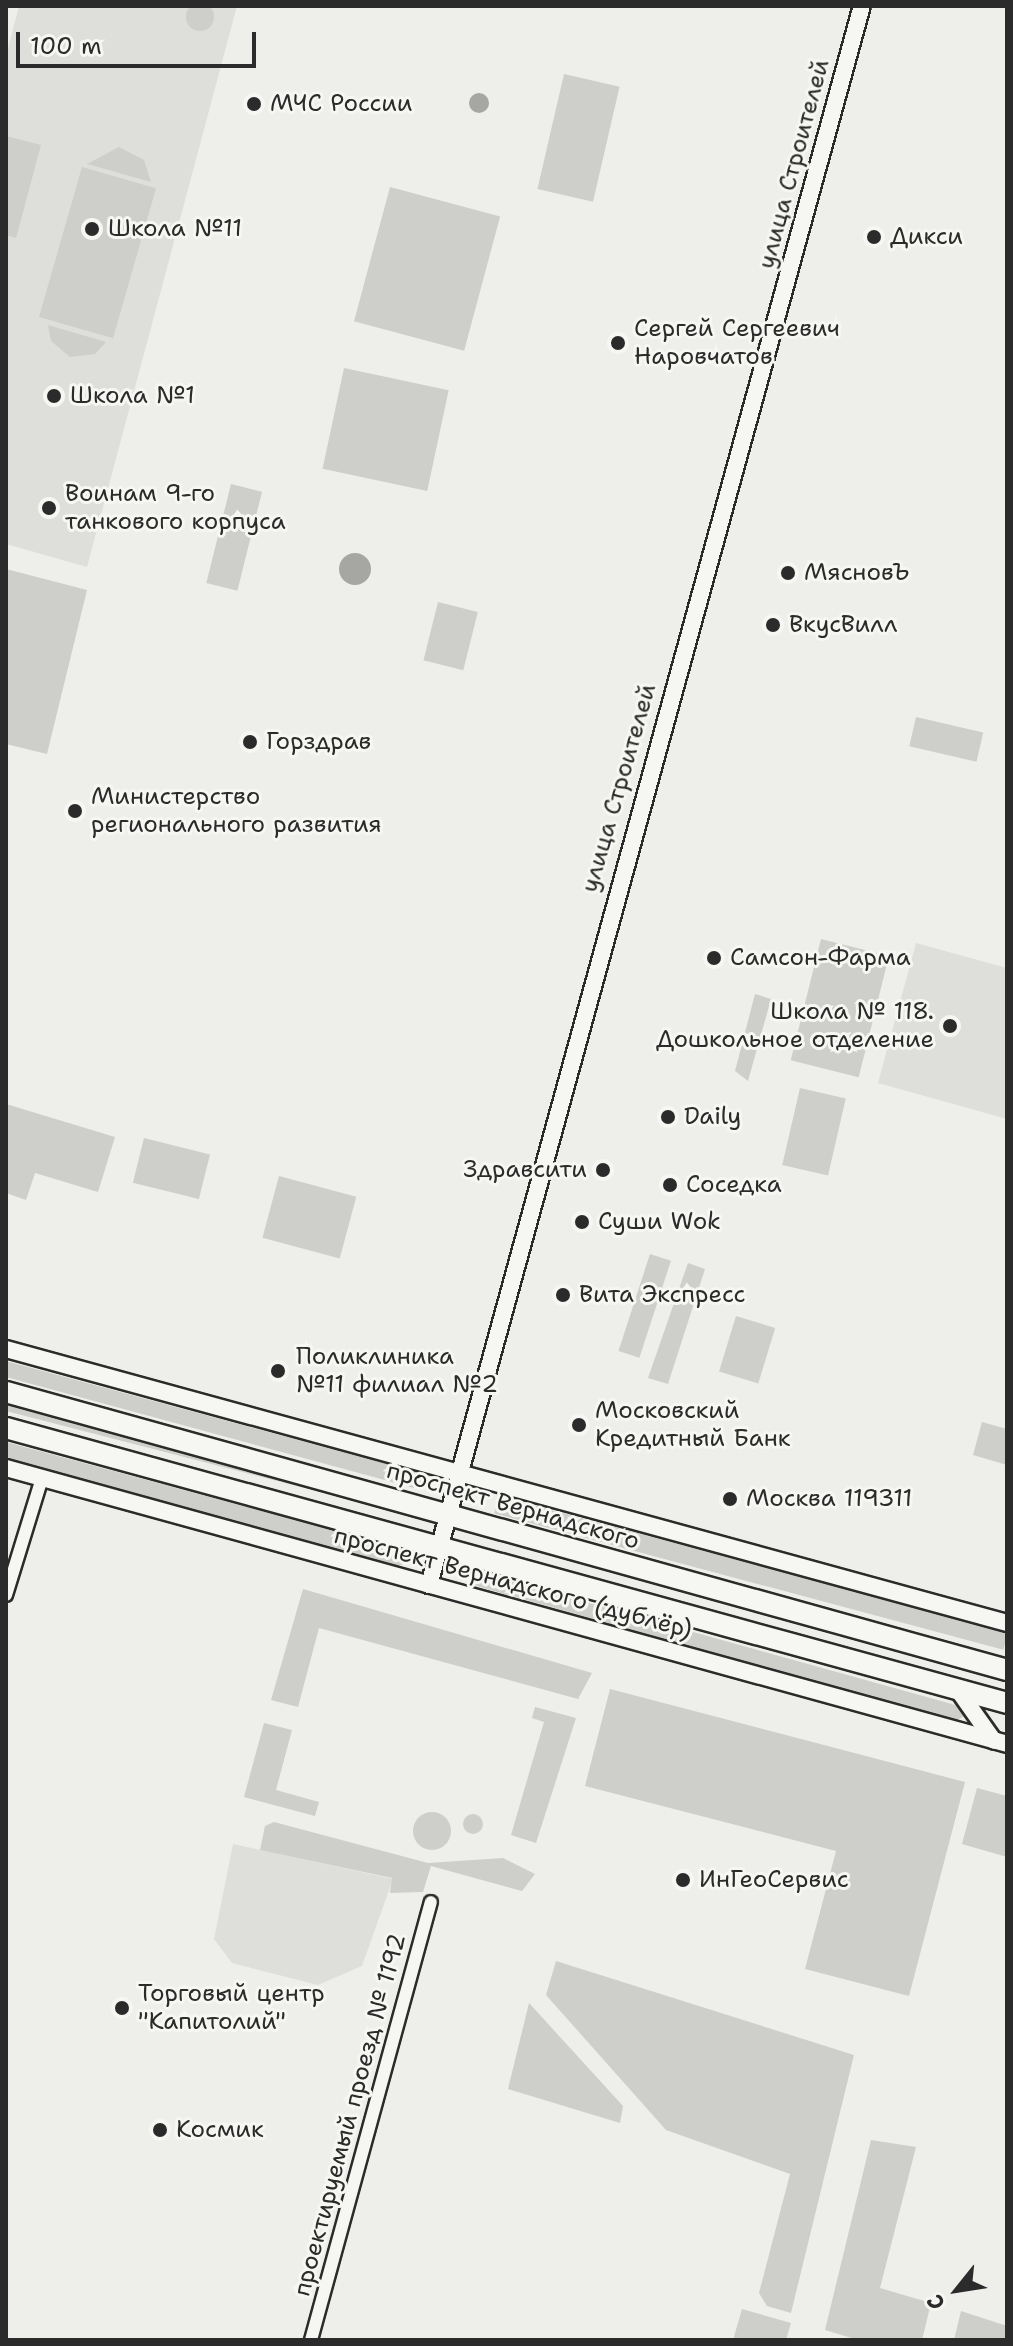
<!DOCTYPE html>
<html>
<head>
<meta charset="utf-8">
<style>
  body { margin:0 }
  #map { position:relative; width:1013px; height:2346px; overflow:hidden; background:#eeeeea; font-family:"Shantell Sans",sans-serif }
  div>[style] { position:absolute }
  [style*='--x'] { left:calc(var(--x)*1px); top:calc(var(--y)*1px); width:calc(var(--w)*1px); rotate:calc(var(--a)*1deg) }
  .built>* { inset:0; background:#dededb }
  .green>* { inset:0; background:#cececa; transform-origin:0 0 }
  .round { border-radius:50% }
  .water>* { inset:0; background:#a6a6a3 }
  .roads { filter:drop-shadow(2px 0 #2b2b2b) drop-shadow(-2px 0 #2b2b2b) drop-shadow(0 2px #2b2b2b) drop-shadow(0 -2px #2b2b2b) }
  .minor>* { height:12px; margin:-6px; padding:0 6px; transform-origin:6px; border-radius:6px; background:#f6f6f2 }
  .tertiary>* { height:16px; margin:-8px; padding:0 8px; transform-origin:8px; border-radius:8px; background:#f6f6f2 }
  .primary>* { height:20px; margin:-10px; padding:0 10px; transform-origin:10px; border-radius:10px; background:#f6f6f2 }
  .dots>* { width:22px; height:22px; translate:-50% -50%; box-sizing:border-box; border:4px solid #f6f6f2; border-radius:50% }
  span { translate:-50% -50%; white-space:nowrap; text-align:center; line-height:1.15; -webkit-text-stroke:6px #f6f6f2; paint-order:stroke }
  .poi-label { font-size:24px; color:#2b2b2b }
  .left { translate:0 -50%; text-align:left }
  .right { translate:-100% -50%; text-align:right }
  .street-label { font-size:24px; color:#2b2b2b }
  .frame { position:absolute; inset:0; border:8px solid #2b2b2b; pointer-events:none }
  .north { position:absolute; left:917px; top:2250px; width:80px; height:80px; -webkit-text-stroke:6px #f6f6f2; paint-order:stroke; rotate:240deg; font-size:22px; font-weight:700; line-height:32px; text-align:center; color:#2b2b2b }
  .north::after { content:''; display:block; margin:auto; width:28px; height:36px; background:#2b2b2b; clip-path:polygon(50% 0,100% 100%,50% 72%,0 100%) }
  .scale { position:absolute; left:16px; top:32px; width:240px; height:36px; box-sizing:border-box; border:4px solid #2b2b2b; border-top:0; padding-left:10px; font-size:24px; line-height:28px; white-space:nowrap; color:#2b2b2b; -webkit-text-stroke:6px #f6f6f2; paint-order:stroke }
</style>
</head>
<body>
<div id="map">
  <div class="built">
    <i style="clip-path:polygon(19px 6px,237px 6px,87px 567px,6px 544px,6px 56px)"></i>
    <i style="clip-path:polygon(916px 943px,1007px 968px,1007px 1119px,878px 1083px)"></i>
    <i style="clip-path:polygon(233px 1844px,393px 1879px,362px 1966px,318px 1985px,232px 1963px,214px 1939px)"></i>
  </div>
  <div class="green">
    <i class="round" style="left:186px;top:3px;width:28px;height:28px"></i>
    <i style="left:564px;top:74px;width:57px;height:118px;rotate:13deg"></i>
    <i style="clip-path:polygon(6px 136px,41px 145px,16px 238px,6px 235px)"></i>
    <i style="clip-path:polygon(119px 147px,144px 160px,151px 182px,87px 164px)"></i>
    <i style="left:82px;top:167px;width:77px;height:156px;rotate:16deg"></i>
    <i style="left:390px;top:187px;width:114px;height:139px;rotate:15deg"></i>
    <i style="clip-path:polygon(48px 325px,106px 342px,95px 354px,70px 357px,51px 341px)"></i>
    <i style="left:344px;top:368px;width:107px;height:103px;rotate:12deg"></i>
    <i style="left:231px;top:484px;width:32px;height:102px;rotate:14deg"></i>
    <i style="clip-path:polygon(6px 569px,87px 590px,47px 754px,6px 744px)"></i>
    <i style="left:438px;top:602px;width:41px;height:60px;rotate:14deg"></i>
    <i style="left:916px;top:717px;width:69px;height:30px;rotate:13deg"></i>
    <i style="left:821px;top:939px;width:70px;height:125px;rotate:14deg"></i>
    <i style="clip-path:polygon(755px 994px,771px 999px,748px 1081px,735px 1071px)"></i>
    <i style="left:800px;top:1088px;width:47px;height:79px;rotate:13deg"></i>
    <i style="clip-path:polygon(6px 1104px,115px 1137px,98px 1192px,35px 1173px,26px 1200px,6px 1193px)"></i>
    <i style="left:144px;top:1138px;width:68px;height:46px;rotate:14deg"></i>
    <i style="left:279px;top:1176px;width:80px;height:64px;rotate:15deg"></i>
    <i style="left:650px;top:1254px;width:22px;height:102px;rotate:18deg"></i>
    <i style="clip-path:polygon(688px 1263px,705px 1269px,668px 1384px,648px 1378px)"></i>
    <i style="left:736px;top:1316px;width:41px;height:58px;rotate:17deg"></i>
    <i style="clip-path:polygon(6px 1361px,420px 1473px,428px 1486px,414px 1488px,6px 1377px)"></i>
    <i style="clip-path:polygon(6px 1405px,421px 1518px,6px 1411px)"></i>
    <i style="clip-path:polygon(982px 1422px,1007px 1429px,1007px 1465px,973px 1455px)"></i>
    <i style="clip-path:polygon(6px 1442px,403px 1549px,409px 1562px,398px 1566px,6px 1459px)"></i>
    <i style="left:499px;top:1496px;width:527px;height:18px;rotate:15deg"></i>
    <i style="clip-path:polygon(477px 1572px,959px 1706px,966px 1715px,956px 1721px,473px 1585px)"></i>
    <i style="clip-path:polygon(303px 1589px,592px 1673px,578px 1699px,319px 1628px,298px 1707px,271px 1700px)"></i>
    <i style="clip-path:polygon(610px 1689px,965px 1782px,909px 1996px,805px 1969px,836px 1851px,585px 1786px)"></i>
    <i style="clip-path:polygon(535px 1707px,576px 1718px,536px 1843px,511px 1835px,544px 1722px,532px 1718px)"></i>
    <i style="clip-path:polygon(264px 1723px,292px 1730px,276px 1790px,319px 1802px,315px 1816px,244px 1797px)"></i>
    <i style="clip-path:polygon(977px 1788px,1007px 1796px,1007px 1857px,962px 1844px)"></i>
    <i class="round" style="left:413px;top:1812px;width:38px;height:38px"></i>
    <i class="round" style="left:463px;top:1814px;width:20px;height:20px"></i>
    <i style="clip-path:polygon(274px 1822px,428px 1863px,503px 1858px,535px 1874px,522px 1891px,431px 1866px,423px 1892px,390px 1893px,392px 1878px,260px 1850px,265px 1826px)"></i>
    <i style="clip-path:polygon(556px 1961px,854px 2055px,791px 2313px,767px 2306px,759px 2293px,790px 2174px,666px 2130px,546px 1995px)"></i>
    <i style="clip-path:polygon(529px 2003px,623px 2106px,620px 2123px,508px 2089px)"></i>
    <i style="clip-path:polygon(871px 2140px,916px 2147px,880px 2288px,931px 2303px,922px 2340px,858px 2340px,825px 2330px)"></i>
    <i style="clip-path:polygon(742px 2309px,791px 2323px,786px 2340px,733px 2340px)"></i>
    <i style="clip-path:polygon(961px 2311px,1007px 2326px,1007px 2340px,954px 2340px)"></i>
  </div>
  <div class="water">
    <i class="round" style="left:469px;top:93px;width:20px;height:20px"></i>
    <i class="round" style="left:339px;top:553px;width:32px;height:32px"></i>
  </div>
  <div class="roads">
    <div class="minor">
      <i style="--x:6;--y:1595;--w:122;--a:-72.9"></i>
      <i style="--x:311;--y:2340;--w:454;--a:-74.7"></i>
    </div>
    <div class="tertiary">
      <i style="--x:6;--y:1349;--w:1038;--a:15.31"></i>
      <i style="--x:6;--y:1468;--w:1038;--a:15.41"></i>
      <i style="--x:429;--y:1585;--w:1637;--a:-74.67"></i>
      <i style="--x:958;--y:1690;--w:62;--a:54.8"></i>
    </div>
    <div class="primary">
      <i style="--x:6;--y:1392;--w:1039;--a:15.52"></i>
      <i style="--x:6;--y:1428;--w:1038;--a:15.36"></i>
    </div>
  </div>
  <div class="dots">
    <i style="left:254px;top:104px;background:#2b2b2b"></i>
    <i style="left:92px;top:229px;background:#2b2b2b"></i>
    <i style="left:874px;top:237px;background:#2b2b2b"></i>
    <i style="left:618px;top:343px;background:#2b2b2b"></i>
    <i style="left:54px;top:396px;background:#2b2b2b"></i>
    <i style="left:49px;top:508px;background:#2b2b2b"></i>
    <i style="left:788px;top:573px;background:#2b2b2b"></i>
    <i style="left:773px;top:625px;background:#2b2b2b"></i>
    <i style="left:250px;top:742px;background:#2b2b2b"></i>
    <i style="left:75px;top:811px;background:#2b2b2b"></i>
    <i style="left:714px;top:958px;background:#2b2b2b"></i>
    <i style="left:950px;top:1026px;background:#2b2b2b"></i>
    <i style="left:668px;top:1117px;background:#2b2b2b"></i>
    <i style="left:603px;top:1170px;background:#2b2b2b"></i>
    <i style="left:670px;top:1185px;background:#2b2b2b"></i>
    <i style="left:582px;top:1222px;background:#2b2b2b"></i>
    <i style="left:563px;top:1295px;background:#2b2b2b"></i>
    <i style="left:278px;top:1371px;background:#2b2b2b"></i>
    <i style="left:579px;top:1425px;background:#2b2b2b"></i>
    <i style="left:730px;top:1499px;background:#2b2b2b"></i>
    <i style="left:683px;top:1880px;background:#2b2b2b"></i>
    <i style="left:122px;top:2008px;background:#2b2b2b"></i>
    <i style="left:160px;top:2130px;background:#2b2b2b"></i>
  </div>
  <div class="poi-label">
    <span class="left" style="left:270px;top:104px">МЧС России</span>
    <span class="left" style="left:108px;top:229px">Школа №11</span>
    <span class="left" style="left:890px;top:237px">Дикси</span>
    <span class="left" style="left:634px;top:343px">Сергей Сергеевич<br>Наровчатов</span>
    <span class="left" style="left:70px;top:396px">Школа №1</span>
    <span class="left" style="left:65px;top:508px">Воинам 9-го<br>танкового корпуса</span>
    <span class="left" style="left:804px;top:573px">МясновЪ</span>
    <span class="left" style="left:789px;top:625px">ВкусВилл</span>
    <span class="left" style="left:266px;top:742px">Горздрав</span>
    <span class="left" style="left:91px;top:811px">Министерство<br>регионального развития</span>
    <span class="left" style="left:730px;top:958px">Самсон-Фарма</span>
    <span class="right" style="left:934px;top:1026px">Школа № 118.<br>Дошкольное отделение</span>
    <span class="left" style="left:684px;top:1117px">Daily</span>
    <span class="right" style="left:587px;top:1170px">Здравсити</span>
    <span class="left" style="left:686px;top:1185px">Соседка</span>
    <span class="left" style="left:598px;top:1222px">Суши Wok</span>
    <span class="left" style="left:579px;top:1295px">Вита Экспресс</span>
    <span class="left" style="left:296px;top:1371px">Поликлиника<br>№11 филиал №2</span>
    <span class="left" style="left:595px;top:1425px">Московский<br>Кредитный Банк</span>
    <span class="left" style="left:746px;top:1499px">Москва 119311</span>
    <span class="left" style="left:699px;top:1880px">ИнГеоСервис</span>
    <span class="left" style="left:138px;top:2008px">Торговый центр<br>"Капитолий"</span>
    <span class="left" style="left:176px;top:2130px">Космик</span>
  </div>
  <div class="street-label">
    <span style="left:794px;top:164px;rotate:-75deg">улица Строителей</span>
    <span style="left:619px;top:788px;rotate:-74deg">улица Строителей</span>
    <span style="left:513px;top:1506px;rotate:16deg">проспект Вернадского</span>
    <span style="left:513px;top:1583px;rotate:15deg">проспект Вернадского (дублёр)</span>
    <span style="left:350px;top:2115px;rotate:-75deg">проектируемый проезд № 1192</span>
  </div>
  <div class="frame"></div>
  <div class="north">С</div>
  <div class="scale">100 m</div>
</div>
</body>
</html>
